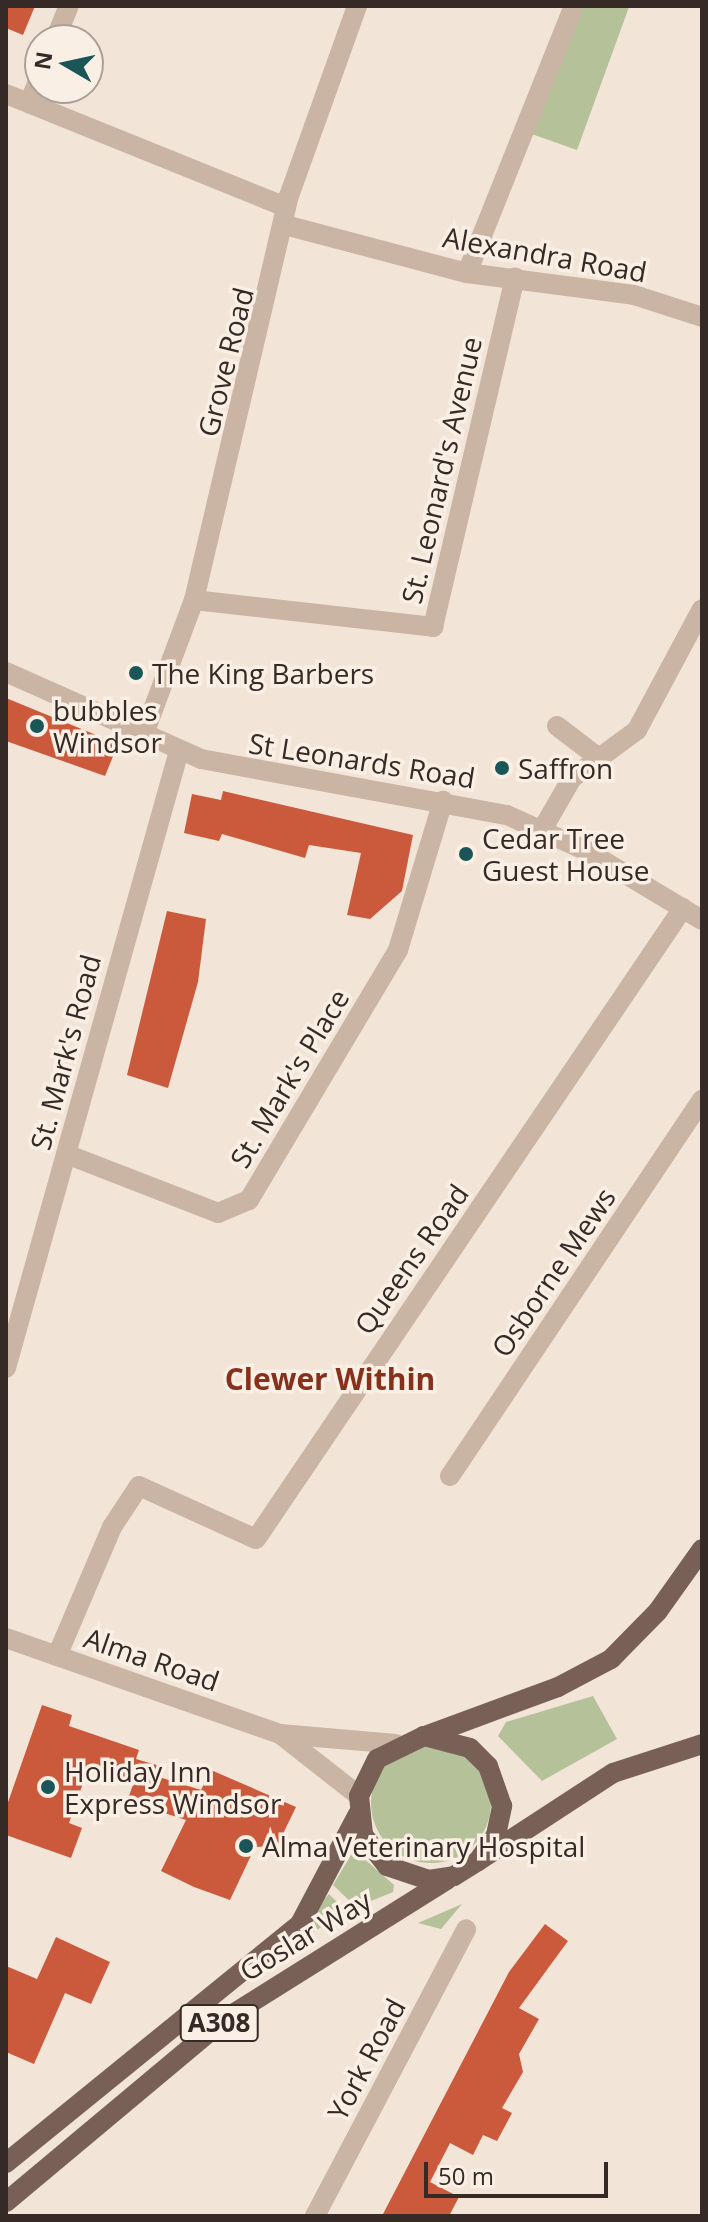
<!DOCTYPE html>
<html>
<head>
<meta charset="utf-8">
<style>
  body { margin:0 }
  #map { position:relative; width:708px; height:2222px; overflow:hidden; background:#f2e5d8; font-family:"Open Sans",sans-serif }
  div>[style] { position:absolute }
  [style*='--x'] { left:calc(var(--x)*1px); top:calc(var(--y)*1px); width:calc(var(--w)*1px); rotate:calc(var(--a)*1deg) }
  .green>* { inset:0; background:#b5c198 }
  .round { border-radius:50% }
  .building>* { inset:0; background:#cb5a3d }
  .minor>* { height:20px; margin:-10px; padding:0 10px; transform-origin:10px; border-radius:10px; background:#cab4a4 }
  .tertiary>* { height:20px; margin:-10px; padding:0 10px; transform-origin:10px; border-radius:10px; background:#cab4a4 }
  .primary>* { height:20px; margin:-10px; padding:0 10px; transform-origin:10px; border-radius:10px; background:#786056 }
  .dots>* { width:22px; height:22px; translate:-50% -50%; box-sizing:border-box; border:4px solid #faefe4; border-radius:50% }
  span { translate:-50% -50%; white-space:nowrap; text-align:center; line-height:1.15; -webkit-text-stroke:7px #faefe4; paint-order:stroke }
  .shield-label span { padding:2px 6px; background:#faefe4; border:2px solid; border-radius:6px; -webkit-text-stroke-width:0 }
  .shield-label { font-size:26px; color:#352a26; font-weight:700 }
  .street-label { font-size:28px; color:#352a26 }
  .poi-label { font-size:28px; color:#352a26 }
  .left { translate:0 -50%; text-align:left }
  .neighbourhood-label { font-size:30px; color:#87311c; font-weight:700 }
  .frame { position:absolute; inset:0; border:8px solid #352a26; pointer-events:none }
  .north { position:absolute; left:24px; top:24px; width:80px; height:80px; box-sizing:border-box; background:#faefe4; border:2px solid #aba098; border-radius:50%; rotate:279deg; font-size:22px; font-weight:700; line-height:32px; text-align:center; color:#352a26 }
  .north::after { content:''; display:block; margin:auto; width:28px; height:36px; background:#1a5658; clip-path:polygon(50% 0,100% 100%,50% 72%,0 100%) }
  .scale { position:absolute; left:424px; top:2162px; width:184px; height:36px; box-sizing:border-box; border:4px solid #352a26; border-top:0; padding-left:10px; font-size:24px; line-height:28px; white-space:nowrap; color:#352a26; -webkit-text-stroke:6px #faefe4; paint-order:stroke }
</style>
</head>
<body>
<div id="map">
  <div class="green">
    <i style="clip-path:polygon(573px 6px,629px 7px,577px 150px,526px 132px)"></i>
    <i style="clip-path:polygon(593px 1696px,617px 1739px,542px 1781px,498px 1736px,506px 1722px)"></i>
    <i class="round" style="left:371px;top:1743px;width:120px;height:120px"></i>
    <i style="clip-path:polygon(354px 1850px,394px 1885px,393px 1892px,356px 1907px,333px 1885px)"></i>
    <i style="clip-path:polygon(329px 1894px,347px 1912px,259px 1964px,302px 1924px)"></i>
    <i style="clip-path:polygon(462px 1904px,441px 1929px,418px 1923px)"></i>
  </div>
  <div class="building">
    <i style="clip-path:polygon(6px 6px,35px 6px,23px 35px,6px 28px)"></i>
    <i style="clip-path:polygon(6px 698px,118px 744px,105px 776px,6px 741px)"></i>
    <i style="clip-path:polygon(223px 791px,413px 835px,402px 891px,370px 919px,347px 915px,361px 853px,309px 845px,305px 858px,222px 834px,219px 841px,184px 833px,192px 794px,221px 800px)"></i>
    <i style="clip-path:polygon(167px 911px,206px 919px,198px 982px,168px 1088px,127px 1075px)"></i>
    <i style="clip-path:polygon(42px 1705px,72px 1715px,69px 1726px,139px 1750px,136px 1759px,160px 1766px,156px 1776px,201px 1790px,211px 1770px,296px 1807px,277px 1846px,255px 1847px,230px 1900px,194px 1887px,161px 1871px,186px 1820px,127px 1801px,133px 1785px,88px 1769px,69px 1823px,82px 1828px,71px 1858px,6px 1835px,6px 1808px)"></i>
    <i style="clip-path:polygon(545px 1924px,568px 1941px,519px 2008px,539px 2019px,519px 2054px,523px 2072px,502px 2108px,512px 2113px,497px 2141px,483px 2135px,473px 2155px,450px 2143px,430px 2182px,459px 2197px,449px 2216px,382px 2216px,509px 1972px)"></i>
    <i style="clip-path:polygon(56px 1937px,110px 1962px,91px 2004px,65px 1993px,34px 2064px,6px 2052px,6px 1966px,37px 1979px)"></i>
  </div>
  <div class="minor">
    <i style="--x:55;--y:40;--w:37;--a:-68"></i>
    <i style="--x:6;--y:94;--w:302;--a:22"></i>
    <i style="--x:29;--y:103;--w:28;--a:-67"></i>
    <i style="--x:285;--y:225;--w:188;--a:14.8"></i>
    <i style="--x:467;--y:273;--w:168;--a:7.5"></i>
    <i style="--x:634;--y:295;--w:71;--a:17.9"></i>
    <i style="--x:467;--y:273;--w:288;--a:-68.2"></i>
    <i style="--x:194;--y:600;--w:241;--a:6.4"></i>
    <i style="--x:433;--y:627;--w:359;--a:-76.8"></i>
    <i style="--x:557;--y:726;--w:53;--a:37.3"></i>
    <i style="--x:145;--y:731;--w:140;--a:-69.5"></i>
    <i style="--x:194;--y:600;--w:415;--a:-76.8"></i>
    <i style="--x:289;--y:196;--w:202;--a:-70.3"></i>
    <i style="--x:542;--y:830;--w:60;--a:-60"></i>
    <i style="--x:572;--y:778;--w:81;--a:-36.4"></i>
    <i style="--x:637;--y:730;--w:137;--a:-61.8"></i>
    <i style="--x:66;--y:1154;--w:163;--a:21.2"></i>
    <i style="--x:218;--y:1213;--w:34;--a:-23"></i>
    <i style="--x:249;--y:1200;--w:291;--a:-59.2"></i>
    <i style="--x:398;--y:950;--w:156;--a:-73.2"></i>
    <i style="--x:6;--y:1368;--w:641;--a:-74.34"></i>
    <i style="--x:450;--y:1476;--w:453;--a:-56.2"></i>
    <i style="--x:57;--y:1656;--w:140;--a:-66.9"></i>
    <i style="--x:112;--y:1527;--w:49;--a:-56.6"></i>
    <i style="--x:139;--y:1486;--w:128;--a:24.4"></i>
    <i style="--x:256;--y:1539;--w:762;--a:-55.91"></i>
    <i style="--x:315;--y:2216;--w:324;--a:-62.2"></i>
  </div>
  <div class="tertiary">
    <i style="--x:6;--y:672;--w:214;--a:24"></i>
    <i style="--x:201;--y:759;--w:311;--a:10.4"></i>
    <i style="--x:507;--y:815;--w:88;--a:24.2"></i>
    <i style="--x:587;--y:851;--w:134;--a:31"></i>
    <i style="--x:6;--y:1638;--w:290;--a:19.3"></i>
    <i style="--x:280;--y:1734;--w:100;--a:38.1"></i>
    <i style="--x:280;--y:1734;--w:116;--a:4.9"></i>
  </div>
  <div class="primary">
    <i style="--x:428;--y:1735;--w:139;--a:-20.3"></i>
    <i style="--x:558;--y:1687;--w:60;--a:-27.8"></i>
    <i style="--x:611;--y:1659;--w:67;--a:-45.6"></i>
    <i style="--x:658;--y:1611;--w:76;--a:-54.6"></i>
    <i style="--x:478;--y:1861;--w:32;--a:-55"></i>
    <i style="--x:496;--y:1835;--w:30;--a:-78"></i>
    <i style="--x:502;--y:1806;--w:42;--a:-109.3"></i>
    <i style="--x:488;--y:1766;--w:25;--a:-135"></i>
    <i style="--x:470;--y:1748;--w:48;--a:-165.4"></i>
    <i style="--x:424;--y:1736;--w:52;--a:153.9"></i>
    <i style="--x:377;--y:1759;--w:41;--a:115.9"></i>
    <i style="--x:359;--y:1796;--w:39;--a:84"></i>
    <i style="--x:363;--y:1835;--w:39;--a:52"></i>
    <i style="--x:387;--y:1866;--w:44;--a:18.4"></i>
    <i style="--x:429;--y:1880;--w:25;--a:-9"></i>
    <i style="--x:454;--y:1876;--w:28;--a:-32"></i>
    <i style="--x:478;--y:1861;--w:161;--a:-33.1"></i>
    <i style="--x:613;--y:1773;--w:94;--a:-18"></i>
    <i style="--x:6;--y:2163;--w:379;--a:-39.1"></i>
    <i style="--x:300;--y:1924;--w:124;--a:-62.2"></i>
    <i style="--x:6;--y:2202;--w:285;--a:-39.9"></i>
    <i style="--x:225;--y:2019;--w:262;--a:-32.1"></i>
  </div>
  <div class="dots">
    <i style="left:136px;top:673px;background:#1a5658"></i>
    <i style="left:37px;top:726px;background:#1a5658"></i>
    <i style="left:502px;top:768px;background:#1a5658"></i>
    <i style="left:466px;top:854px;background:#1a5658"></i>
    <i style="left:48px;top:1787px;background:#1a5658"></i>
    <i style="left:246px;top:1846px;background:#1a5658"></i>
  </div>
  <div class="shield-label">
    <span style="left:219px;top:2023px">A308</span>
  </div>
  <div class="street-label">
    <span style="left:545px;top:254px;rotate:10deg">Alexandra Road</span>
    <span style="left:225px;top:362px;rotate:-76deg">Grove Road</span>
    <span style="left:441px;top:470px;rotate:-77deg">St. Leonard's Avenue</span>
    <span style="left:362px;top:760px;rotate:9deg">St Leonards Road</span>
    <span style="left:65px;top:1052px;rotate:-75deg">St. Mark's Road</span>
    <span style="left:289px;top:1078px;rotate:-59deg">St. Mark's Place</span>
    <span style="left:411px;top:1259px;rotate:-55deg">Queens Road</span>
    <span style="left:553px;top:1272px;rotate:-56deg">Osborne Mews</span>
    <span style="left:152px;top:1659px;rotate:19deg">Alma Road</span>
    <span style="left:305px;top:1935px;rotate:-31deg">Goslar Way</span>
    <span style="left:366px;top:2059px;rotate:-62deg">York Road</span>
  </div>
  <div class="poi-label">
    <span class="left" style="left:152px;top:673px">The King Barbers</span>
    <span class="left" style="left:53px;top:726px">bubbles<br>Windsor</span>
    <span class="left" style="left:518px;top:768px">Saffron</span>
    <span class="left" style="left:482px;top:854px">Cedar Tree<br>Guest House</span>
    <span class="left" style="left:64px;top:1787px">Holiday Inn<br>Express Windsor</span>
    <span class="left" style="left:262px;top:1846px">Alma Veterinary Hospital</span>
  </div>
  <div class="neighbourhood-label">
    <span style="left:330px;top:1379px">Clewer Within</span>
  </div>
  <div class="frame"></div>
  <div class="north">N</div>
  <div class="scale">50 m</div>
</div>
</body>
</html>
